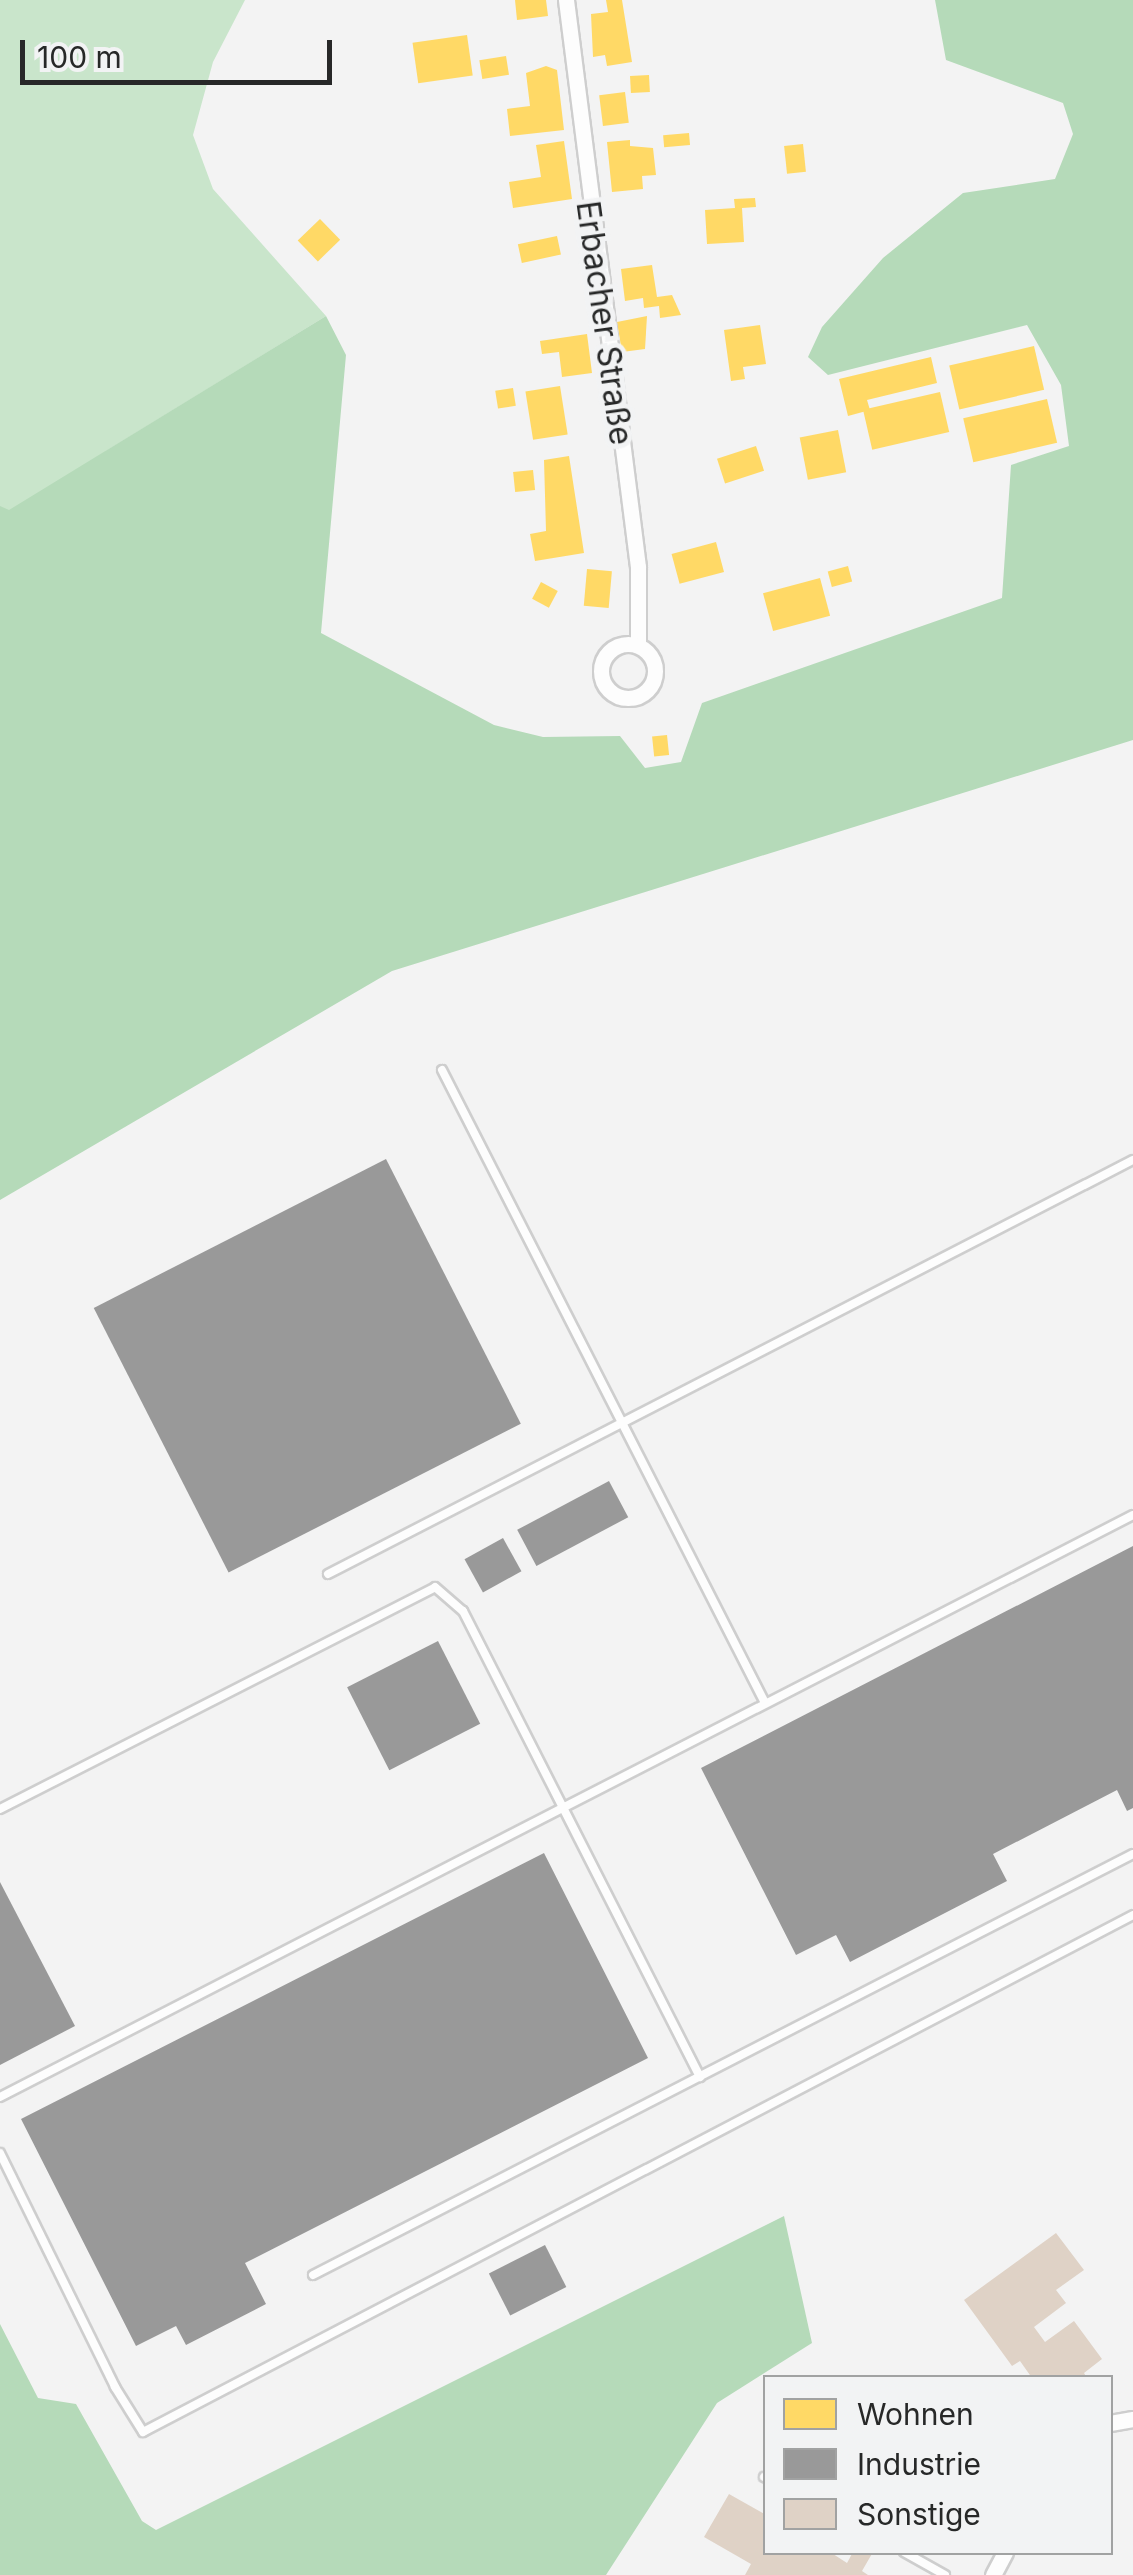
<!DOCTYPE html>
<html>
<head>
<meta charset="utf-8">
<style>
  body { margin:0 }
  #map { position:relative; width:1133px; height:2575px; overflow:hidden; background:#f3f3f3; font-family:Inter,sans-serif }
  div>[style] { position:absolute }
  [style*='--x'] { left:calc(var(--x)*1px); top:calc(var(--y)*1px); width:calc(var(--w)*1px); rotate:calc(var(--a)*1deg) }
  .green>* { inset:0; background:#c9e5cb }
  .forest>* { inset:0; background:#b5dab9 }
  .homes>* { inset:0; background:#ffd966; transform-origin:0 0 }
  .industry>* { inset:0; background:#999; transform-origin:0 0 }
  .building>* { inset:0; background:#dfd2c6 }
  .roads { filter:drop-shadow(2px 0 #cecece) drop-shadow(-2px 0 #cecece) drop-shadow(0 2px #cecece) drop-shadow(0 -2px #cecece) }
  .lane>* { height:8px; margin:-4px; padding:0 4px; transform-origin:4px; border-radius:4px; background:#fdfdfd }
  .street>* { height:15px; margin:-7.5px; padding:0 7.5px; transform-origin:7.5px; border-radius:7.5px; background:#fdfdfd }
  .street>.ring { margin:-7.5px; padding:0; box-sizing:content-box; background:none; border:15px solid #fdfdfd; border-radius:50% }
  span { translate:-50% -50%; white-space:nowrap; text-align:center; line-height:1.15; -webkit-text-stroke:10px #f2f3f4; paint-order:stroke }
  .street-label { font-size:32px; color:#272828 }
  .legend { position:absolute; left:763px; top:2375px; width:350px; height:180px; box-sizing:border-box; background:#f2f3f4; border:2px solid #a1a2a2; margin:0; padding:12px 18px; list-style:none; font-size:30px; color:#272828 }
  .legend li { display:flex; align-items:center; gap:20px; height:50px }
  .legend b { width:50px; border:2px solid #a1a2a2 }
  .scale { position:absolute; left:20px; top:40px; width:312px; height:45px; box-sizing:border-box; border:5px solid #272828; border-top:0; padding-left:12px; font-size:30px; line-height:35px; white-space:nowrap; color:#272828; -webkit-text-stroke:8px #f2f3f4; paint-order:stroke }
</style>
</head>
<body>
<div id="map">
  <div class="green">
    <i style="clip-path:polygon(0 0,245px 0,213px 62px,193px 135px,213px 189px,326px 316px,106px 451px,0 885px)"></i>
  </div>
  <div class="forest">
    <i style="clip-path:polygon(935px 0,1133px 0,1133px 740px,392px 971px,0 1200px,0 506px,9px 510px,326px 316px,346px 355px,321px 633px,494px 725px,543px 737px,620px 736px,645px 768px,681px 762px,702px 703px,1002px 598px,1011px 465px,1069px 446px,1061px 385px,1027px 325px,828px 375px,808px 357px,822px 327px,883px 258px,963px 193px,1055px 179px,1073px 134px,1063px 103px,946px 60px)"></i>
    <i style="clip-path:polygon(784px 2216px,812px 2343px,717px 2403px,606px 2575px,0 2575px,0 2324px,38px 2398px,76px 2404px,142px 2521px,156px 2530px)"></i>
  </div>
  <div class="homes">
    <i style="clip-path:polygon(515px 0,546px 0,548px 16px,517px 20px)"></i>
    <i style="clip-path:polygon(606px 0,622px 0,632px 62px,607px 66px,605px 55px,593px 57px,591px 14px,608px 12px)"></i>
    <i style="left:467px;top:35px;width:41px;height:55px;rotate:82deg"></i>
    <i style="left:506px;top:56px;width:19px;height:27px;rotate:81deg"></i>
    <i style="clip-path:polygon(546px 66px,557px 70px,564px 130px,510px 136px,507px 109px,530px 106px,526px 73px)"></i>
    <i style="left:649px;top:75px;width:17px;height:19px;rotate:87deg"></i>
    <i style="left:625px;top:92px;width:31px;height:26px;rotate:83deg"></i>
    <i style="left:689px;top:133px;width:12px;height:26px;rotate:85deg"></i>
    <i style="clip-path:polygon(630px 140px,630px 146px,653px 148px,656px 175px,642px 176px,643px 189px,612px 192px,607px 142px)"></i>
    <i style="clip-path:polygon(564px 141px,572px 199px,513px 208px,509px 182px,541px 177px,536px 145px)"></i>
    <i style="left:803px;top:144px;width:28px;height:19px;rotate:84deg"></i>
    <i style="clip-path:polygon(755px 198px,756px 207px,742px 208px,744px 242px,707px 244px,705px 210px,735px 208px,734px 199px)"></i>
    <i style="left:320px;top:219px;width:29px;height:31px;rotate:46deg"></i>
    <i style="left:557px;top:236px;width:19px;height:40px;rotate:78deg"></i>
    <i style="clip-path:polygon(652px 265px,657px 297px,672px 295px,681px 315px,660px 318px,659px 306px,644px 308px,643px 298px,625px 301px,621px 269px)"></i>
    <i style="clip-path:polygon(647px 316px,645px 349px,622px 352px,617px 322px)"></i>
    <i style="clip-path:polygon(760px 325px,766px 364px,743px 367px,745px 379px,731px 381px,724px 330px)"></i>
    <i style="clip-path:polygon(587px 334px,592px 373px,562px 377px,559px 352px,542px 354px,540px 341px)"></i>
    <i style="left:1034px;top:346px;width:45px;height:87px;rotate:77deg"></i>
    <i style="clip-path:polygon(931px 357px,937px 383px,867px 400px,870px 410px,848px 416px,839px 379px)"></i>
    <i style="left:560px;top:386px;width:49px;height:35px;rotate:81deg"></i>
    <i style="left:513px;top:388px;width:18px;height:18px;rotate:81deg"></i>
    <i style="left:940px;top:392px;width:41px;height:79px;rotate:77deg"></i>
    <i style="left:1047px;top:399px;width:45px;height:86px;rotate:77deg"></i>
    <i style="left:838px;top:430px;width:43px;height:39px;rotate:79deg"></i>
    <i style="left:756px;top:446px;width:26px;height:41px;rotate:72deg"></i>
    <i style="clip-path:polygon(569px 456px,584px 553px,535px 561px,530px 534px,546px 531px,544px 460px)"></i>
    <i style="left:533px;top:470px;width:20px;height:20px;rotate:84deg"></i>
    <i style="left:716px;top:542px;width:31px;height:46px;rotate:75deg"></i>
    <i style="left:848px;top:566px;width:16px;height:21px;rotate:75deg"></i>
    <i style="left:587px;top:569px;width:25px;height:37px;rotate:5deg"></i>
    <i style="left:820px;top:578px;width:39px;height:59px;rotate:75deg"></i>
    <i style="left:541px;top:582px;width:19px;height:19px;rotate:28deg"></i>
    <i style="left:667px;top:735px;width:20px;height:15px;rotate:84deg"></i>
  </div>
  <div class="industry">
    <i style="left:386px;top:1159px;width:297px;height:328px;rotate:63deg"></i>
    <i style="left:609px;top:1481px;width:41px;height:104px;rotate:62deg"></i>
    <i style="left:503px;top:1538px;width:38px;height:44px;rotate:61deg"></i>
    <i style="clip-path:polygon(1133px 1546px,1133px 1808px,1127px 1811px,1117px 1790px,993px 1854px,1007px 1881px,850px 1962px,836px 1935px,796px 1955px,701px 1768px)"></i>
    <i style="left:438px;top:1641px;width:93px;height:102px;rotate:63deg"></i>
    <i style="clip-path:polygon(544px 1853px,648px 2058px,245px 2263px,266px 2304px,186px 2345px,176px 2326px,136px 2346px,21px 2119px)"></i>
    <i style="clip-path:polygon(0 1882px,75px 2026px,0 2065px)"></i>
    <i style="left:545px;top:2245px;width:47px;height:63px;rotate:63deg"></i>
  </div>
  <div class="building">
    <i style="clip-path:polygon(1056px 2233px,1084px 2270px,1056px 2290px,1066px 2303px,1034px 2327px,1045px 2342px,1074px 2321px,1102px 2359px,1084px 2373px,1087px 2378px,1032px 2378px,1020px 2361px,1012px 2366px,964px 2300px)"></i>
    <i style="clip-path:polygon(729px 2494px,766px 2515px,766px 2552px,830px 2552px,847px 2563px,853px 2552px,873px 2552px,862px 2571px,868px 2575px,745px 2575px,751px 2564px,704px 2537px)"></i>
  </div>
  <div class="roads">
    <div class="lane">
      <i style="--x:442;--y:1070;--w:708;--a:62.96"></i>
      <i style="--x:328;--y:1574;--w:905;--a:-27.22"></i>
      <i style="--x:0;--y:1809;--w:488;--a:-27"></i>
      <i style="--x:435;--y:1587;--w:37;--a:41"></i>
      <i style="--x:463;--y:1611;--w:523;--a:63.04"></i>
      <i style="--x:0;--y:2097;--w:1274;--a:-27.19"></i>
      <i style="--x:0;--y:2153;--w:261;--a:63.8"></i>
      <i style="--x:115;--y:2387;--w:53;--a:58.1"></i>
      <i style="--x:143;--y:2432;--w:1117;--a:-27.57"></i>
      <i style="--x:313;--y:2275;--w:922;--a:-27.18"></i>
      <i style="--x:764;--y:2477;--w:2;--a:27"></i>
      <i style="--x:904;--y:2552;--w:47;--a:29.3"></i>
    </div>
    <div class="street">
      <i style="--x:566;--y:0;--w:572;--a:82.76"></i>
      <i style="--x:638;--y:567;--w:78;--a:90"></i>
      <i class="ring" style="left:601px;top:644px;width:39px;height:39px"></i>
      <i style="--x:1110;--y:2423;--w:23;--a:-10"></i>
      <i style="--x:993;--y:2575;--w:26;--a:-62"></i>
    </div>
  </div>
  <div class="street-label">
    <span style="left:604px;top:323px;rotate:82deg">Erbacher Straße</span>
  </div>
  <ul class="legend">
  <li><b style="height:28px;background:#ffd966"></b>Wohnen</li>
  <li><b style="height:28px;background:#999"></b>Industrie</li>
  <li><b style="height:28px;background:#dfd2c6"></b>Sonstige</li>
  </ul>
  <div class="scale">100 m</div>
</div>
</body>
</html>
